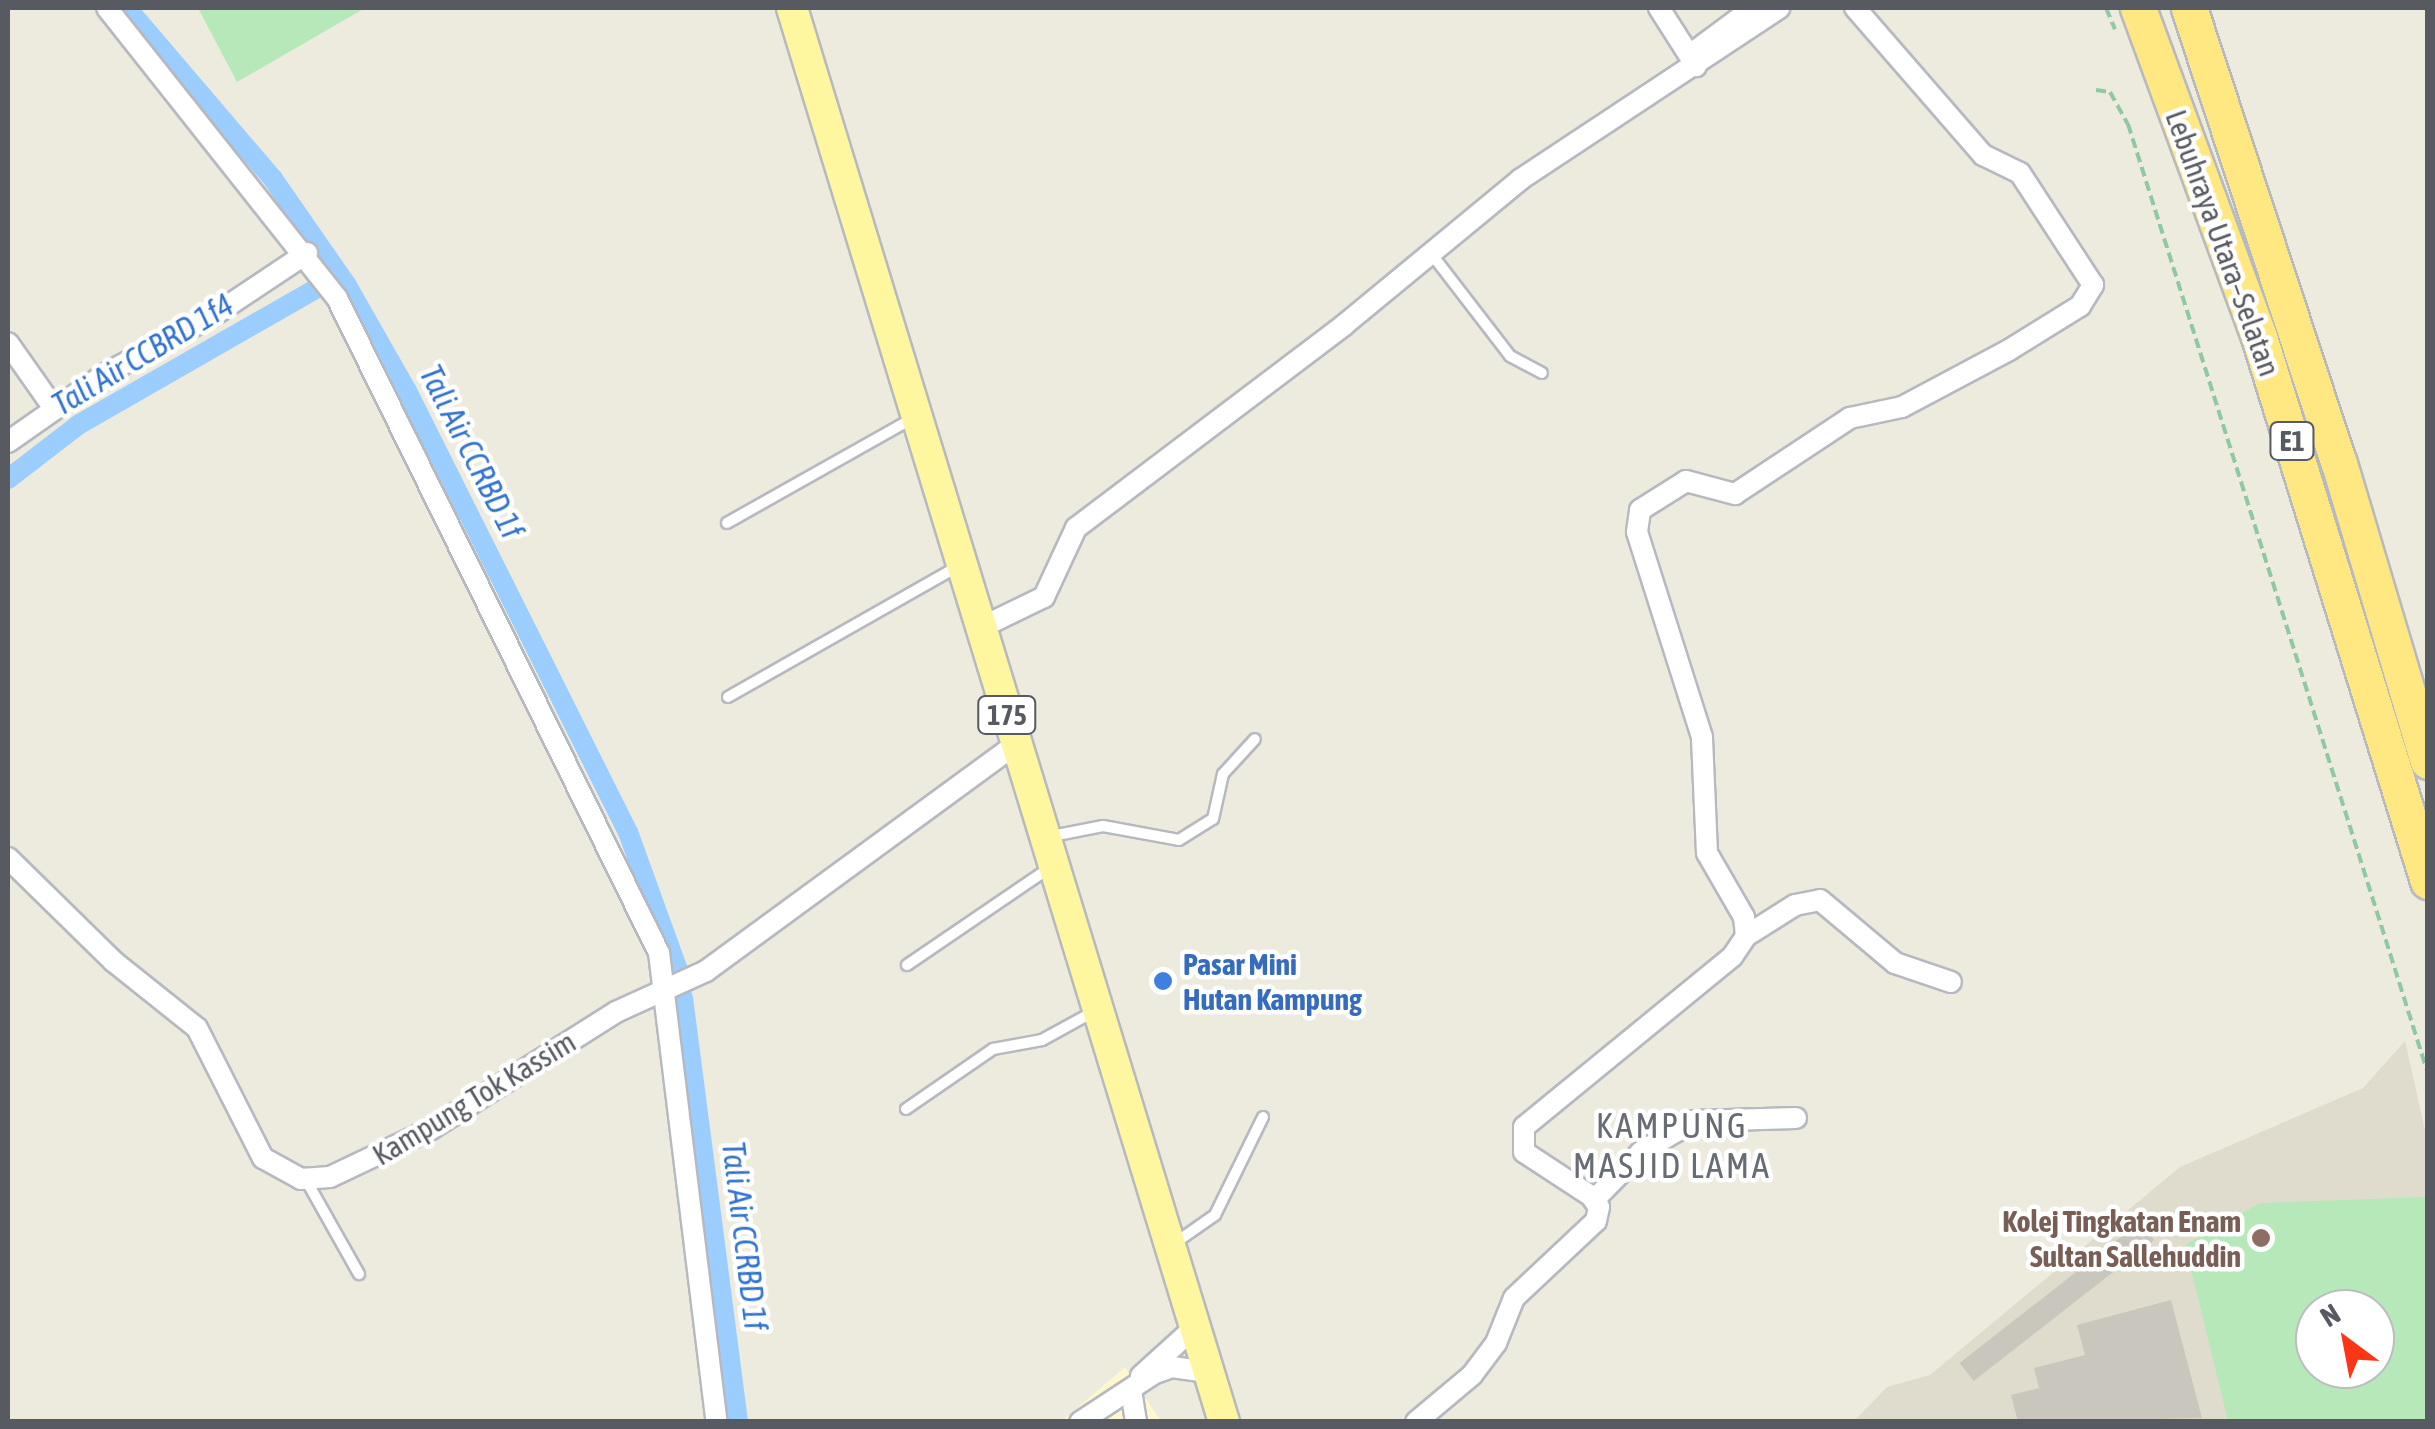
<!DOCTYPE html>
<html>
<head>
<meta charset="utf-8">
<style>
  body { margin:0 }
  #map { position:relative; width:2435px; height:1429px; overflow:hidden; background:#edeade; font-family:"Asap Condensed",sans-serif }
  div>[style] { position:absolute }
  [style*='--x'] { left:calc(var(--x)*1px); top:calc(var(--y)*1px); width:calc(var(--w)*1px); rotate:calc(var(--a)*1deg) }
  .commercial>* { inset:0; background:#fff7d0 }
  .education>* { inset:0; background:#dfdcce }
  .green>* { inset:0; background:#b7e8ba }
  .canal>* { height:20px; margin:-10px; padding:0 10px; transform-origin:10px; border-radius:10px; background:#9bcdff }
  .building>* { inset:0; background:#c9c7bd; transform-origin:0 0 }
  .path>* { height:4px; margin-top:-2px; transform-origin:0; background:repeating-linear-gradient(90deg,#8fc9a3 0 10px,transparent 0 15px) }
  .roads { filter:drop-shadow(2px 0 #b6b9bf) drop-shadow(-2px 0 #b6b9bf) drop-shadow(0 2px #b6b9bf) drop-shadow(0 -2px #b6b9bf) }
  .lane>* { height:10px; margin:-5px; padding:0 5px; transform-origin:5px; border-radius:5px; background:#fff }
  .street>* { height:20px; margin:-10px; padding:0 10px; transform-origin:10px; border-radius:10px; background:#fff }
  .primary>* { height:30px; margin:-15px; padding:0 15px; transform-origin:15px; border-radius:15px; background:#fff6a0 }
  .highway>* { height:35px; margin:-17.5px; padding:0 17.5px; transform-origin:17.5px; border-radius:17.5px; background:#ffe782 }
  .dots>* { width:28px; height:28px; translate:-50% -50%; box-sizing:border-box; border:5px solid #fff; border-radius:50% }
  span { translate:-50% -50%; white-space:nowrap; text-align:center; line-height:1.15; -webkit-text-stroke:9px #fff; paint-order:stroke }
  .shield-label span { padding:2px 8px; background:#fff; border:2px solid; border-radius:8px; -webkit-text-stroke-width:0 }
  .shield-label { font-size:28px; color:#575b61; font-weight:700 }
  .street-label { font-size:30px; color:#575b61 }
  .shop-label { font-size:30px; color:#366cbe; font-weight:700 }
  .left { translate:0 -50%; text-align:left }
  .education-label { font-size:30px; color:#785e54; font-weight:700 }
  .right { translate:-100% -50%; text-align:right }
  .water-label { font-size:32px; color:#3374ce; font-style:italic }
  .quarter-label { font-size:35px; color:#686d73; letter-spacing:2.5px }
  .frame { position:absolute; inset:0; border:10px solid #575b61; pointer-events:none }
  .north { position:absolute; left:2295px; top:1289px; width:100px; height:100px; box-sizing:border-box; background:#fff; border:2px solid #bcbdc0; border-radius:50%; rotate:328deg; font-size:28px; font-weight:700; line-height:40px; text-align:center; color:#575b61 }
  .north::after { content:''; display:block; margin:auto; width:35px; height:45px; background:#fa3616; clip-path:polygon(50% 0,100% 100%,50% 72%,0 100%) }
</style>
</head>
<body>
<div id="map">
  <div class="commercial">
    <i style="clip-path:polygon(1125px 1367px,1161px 1421px,1061px 1422px)"></i>
  </div>
  <div class="education">
    <i style="clip-path:polygon(evenodd,2405px 1041px,2427px 1139px,2427px 1421px,1853px 1422px,1887px 1387px,1930px 1375px,2180px 1167px,2363px 1088px,2405px 1041px,2315px 1309px,2375px 1309px,2375px 1369px,2315px 1369px,2315px 1309px)"></i>
  </div>
  <div class="green">
    <i style="clip-path:polygon(198px 8px,365px 8px,237px 82px)"></i>
    <i style="clip-path:polygon(evenodd,2427px 1197px,2427px 1421px,2228px 1421px,2185px 1245px,2260px 1203px,2427px 1197px,2315px 1309px,2375px 1309px,2375px 1369px,2315px 1369px,2315px 1309px)"></i>
  </div>
  <div class="canal">
    <i style="--x:127;--y:8;--w:225;--a:49.5"></i>
    <i style="--x:273;--y:179;--w:128;--a:55.2"></i>
    <i style="--x:346;--y:284;--w:121;--a:60.3"></i>
    <i style="--x:406;--y:389;--w:496;--a:63.4"></i>
    <i style="--x:628;--y:832;--w:150;--a:70.1"></i>
    <i style="--x:8;--y:479;--w:88;--a:-37.6"></i>
    <i style="--x:78;--y:425;--w:273;--a:-29.8"></i>
    <i style="--x:683;--y:998;--w:428;--a:82.6"></i>
  </div>
  <div class="building">
    <i style="left:2140px;top:1222px;width:23px;height:229px;rotate:52deg"></i>
    <i style="clip-path:polygon(2171px 1300px,2202px 1418px,2018px 1422px,2011px 1395px,2039px 1388px,2034px 1368px,2085px 1355px,2077px 1325px)"></i>
  </div>
  <div class="path">
    <i style="--x:2106;--y:8;--w:23;--a:67"></i>
    <i style="--x:2096;--y:90;--w:14;--a:8"></i>
    <i style="--x:2110;--y:92;--w:37;--a:61"></i>
    <i style="--x:2128;--y:124;--w:996;--a:72.47"></i>
  </div>
  <div class="roads">
    <div class="lane">
      <i style="--x:1430;--y:252;--w:131;--a:52.4"></i>
      <i style="--x:1510;--y:356;--w:36;--a:28"></i>
      <i style="--x:727;--y:523;--w:216;--a:-29.4"></i>
      <i style="--x:728;--y:697;--w:266;--a:-29.6"></i>
      <i style="--x:1047;--y:837;--w:57;--a:-11.1"></i>
      <i style="--x:1103;--y:826;--w:77;--a:10.4"></i>
      <i style="--x:1179;--y:840;--w:40;--a:-32"></i>
      <i style="--x:1213;--y:819;--w:46;--a:-77.5"></i>
      <i style="--x:1223;--y:774;--w:47;--a:-47.6"></i>
      <i style="--x:907;--y:965;--w:172;--a:-34.3"></i>
      <i style="--x:906;--y:1109;--w:106;--a:-34.6"></i>
      <i style="--x:993;--y:1049;--w:50;--a:-10.4"></i>
      <i style="--x:1042;--y:1040;--w:58;--a:-28.8"></i>
      <i style="--x:306;--y:1180;--w:108;--a:60.6"></i>
      <i style="--x:1175;--y:1243;--w:49;--a:-35"></i>
      <i style="--x:1215;--y:1215;--w:109;--a:-63.9"></i>
    </div>
    <div class="street">
      <i style="--x:107;--y:8;--w:370;--a:51.6"></i>
      <i style="--x:337;--y:298;--w:730;--a:63.82"></i>
      <i style="--x:659;--y:953;--w:473;--a:83"></i>
      <i style="--x:1659;--y:8;--w:69;--a:57.5"></i>
      <i style="--x:1691;--y:54;--w:77;--a:-36.6"></i>
      <i style="--x:8;--y:343;--w:78;--a:54.9"></i>
      <i style="--x:8;--y:442;--w:118;--a:-35"></i>
      <i style="--x:105;--y:374;--w:124;--a:-28.4"></i>
      <i style="--x:214;--y:315;--w:112;--a:-33.7"></i>
      <i style="--x:980;--y:628;--w:71;--a:-25.8"></i>
      <i style="--x:1044;--y:597;--w:76;--a:-65.1"></i>
      <i style="--x:1076;--y:528;--w:336;--a:-37.1"></i>
      <i style="--x:1344;--y:325;--w:229;--a:-39.5"></i>
      <i style="--x:1521;--y:179;--w:310;--a:-33.5"></i>
      <i style="--x:8;--y:858;--w:147;--a:44.4"></i>
      <i style="--x:113;--y:961;--w:107;--a:38.6"></i>
      <i style="--x:197;--y:1028;--w:146;--a:63.1"></i>
      <i style="--x:263;--y:1158;--w:43;--a:28.9"></i>
      <i style="--x:301;--y:1179;--w:29;--a:-4"></i>
      <i style="--x:330;--y:1177;--w:112;--a:-25.4"></i>
      <i style="--x:431;--y:1129;--w:219;--a:-32.3"></i>
      <i style="--x:616;--y:1012;--w:99;--a:-24.5"></i>
      <i style="--x:706;--y:971;--w:384;--a:-36.2"></i>
      <i style="--x:1746;--y:936;--w:58;--a:-32.3"></i>
      <i style="--x:1795;--y:905;--w:25;--a:-11"></i>
      <i style="--x:1820;--y:900;--w:98;--a:40"></i>
      <i style="--x:1895;--y:963;--w:59;--a:18.7"></i>
      <i style="--x:1594;--y:1200;--w:67;--a:-45.6"></i>
      <i style="--x:1641;--y:1152;--w:61;--a:-30.3"></i>
      <i style="--x:1694;--y:1121;--w:102;--a:-1.7"></i>
      <i style="--x:1141;--y:1376;--w:72;--a:-42.2"></i>
      <i style="--x:1131;--y:1390;--w:32;--a:81"></i>
      <i style="--x:1080;--y:1422;--w:90;--a:-33.2"></i>
      <i style="--x:1155;--y:1373;--w:18;--a:-19"></i>
      <i style="--x:1172;--y:1367;--w:34;--a:8"></i>
      <i style="--x:1416;--y:1422;--w:73;--a:-40"></i>
      <i style="--x:1472;--y:1375;--w:40;--a:-53"></i>
      <i style="--x:1496;--y:1343;--w:48;--a:-68.2"></i>
      <i style="--x:1514;--y:1298;--w:112;--a:-43.2"></i>
      <i style="--x:1596;--y:1221;--w:14;--a:-78"></i>
      <i style="--x:1599;--y:1207;--w:14;--a:-126"></i>
      <i style="--x:1591;--y:1196;--w:80;--a:-146.7"></i>
      <i style="--x:1524;--y:1152;--w:25;--a:-90"></i>
      <i style="--x:1524;--y:1127;--w:269;--a:-39.3"></i>
      <i style="--x:1732;--y:957;--w:25;--a:-56"></i>
      <i style="--x:1746;--y:936;--w:19;--a:-96"></i>
      <i style="--x:1744;--y:917;--w:74;--a:-120"></i>
      <i style="--x:1707;--y:853;--w:116;--a:-92.5"></i>
      <i style="--x:1702;--y:737;--w:215;--a:-107.6"></i>
      <i style="--x:1637;--y:532;--w:22;--a:-82"></i>
      <i style="--x:1640;--y:510;--w:54;--a:-32.2"></i>
      <i style="--x:1686;--y:481;--w:51;--a:14.9"></i>
      <i style="--x:1735;--y:494;--w:138;--a:-33.5"></i>
      <i style="--x:1850;--y:418;--w:53;--a:-11.9"></i>
      <i style="--x:1902;--y:407;--w:121;--a:-28"></i>
      <i style="--x:2009;--y:350;--w:84;--a:-31.8"></i>
      <i style="--x:2080;--y:306;--w:25;--a:-58"></i>
      <i style="--x:2093;--y:285;--w:134;--a:-123.1"></i>
      <i style="--x:2020;--y:173;--w:41;--a:-154.1"></i>
      <i style="--x:1983;--y:155;--w:195;--a:-131"></i>
    </div>
    <div class="primary">
      <i style="--x:792;--y:8;--w:1479;--a:73.01"></i>
    </div>
    <div class="highway">
      <i style="--x:2138;--y:8;--w:351;--a:69.8"></i>
      <i style="--x:2259;--y:337;--w:570;--a:72.74"></i>
      <i style="--x:2189;--y:8;--w:479;--a:71.8"></i>
      <i style="--x:2339;--y:463;--w:311;--a:73.4"></i>
    </div>
  </div>
  <div class="dots">
    <i style="left:1163px;top:981px;background:#3f7fe0"></i>
    <i style="left:2261px;top:1238px;background:#8d6e63"></i>
  </div>
  <div class="shield-label">
    <span style="left:2292px;top:441px">E1</span>
    <span style="left:1007px;top:715px">175</span>
  </div>
  <div class="street-label">
    <span style="left:2223px;top:243px;rotate:70deg">Lebuhraya Utara–Selatan</span>
    <span style="left:474px;top:1098px;rotate:-31deg">Kampung Tok Kassim</span>
  </div>
  <div class="shop-label">
    <span class="left" style="left:1183px;top:981px">Pasar Mini<br>Hutan Kampung</span>
  </div>
  <div class="education-label">
    <span class="right" style="left:2241px;top:1238px">Kolej Tingkatan Enam<br>Sultan Sallehuddin</span>
  </div>
  <div class="water-label">
    <span style="left:143px;top:355px;rotate:-31deg">Tali Air CCBRD 1f4</span>
    <span style="left:471px;top:452px;rotate:63deg">Tali Air CCRBD 1f</span>
    <span style="left:744px;top:1236px;rotate:83deg">Tali Air CCRBD 1f</span>
  </div>
  <div class="quarter-label">
    <span style="left:1672px;top:1145px">KAMPUNG<br>MASJID LAMA</span>
  </div>
  <div class="frame"></div>
  <div class="north">N</div>
</div>
</body>
</html>
